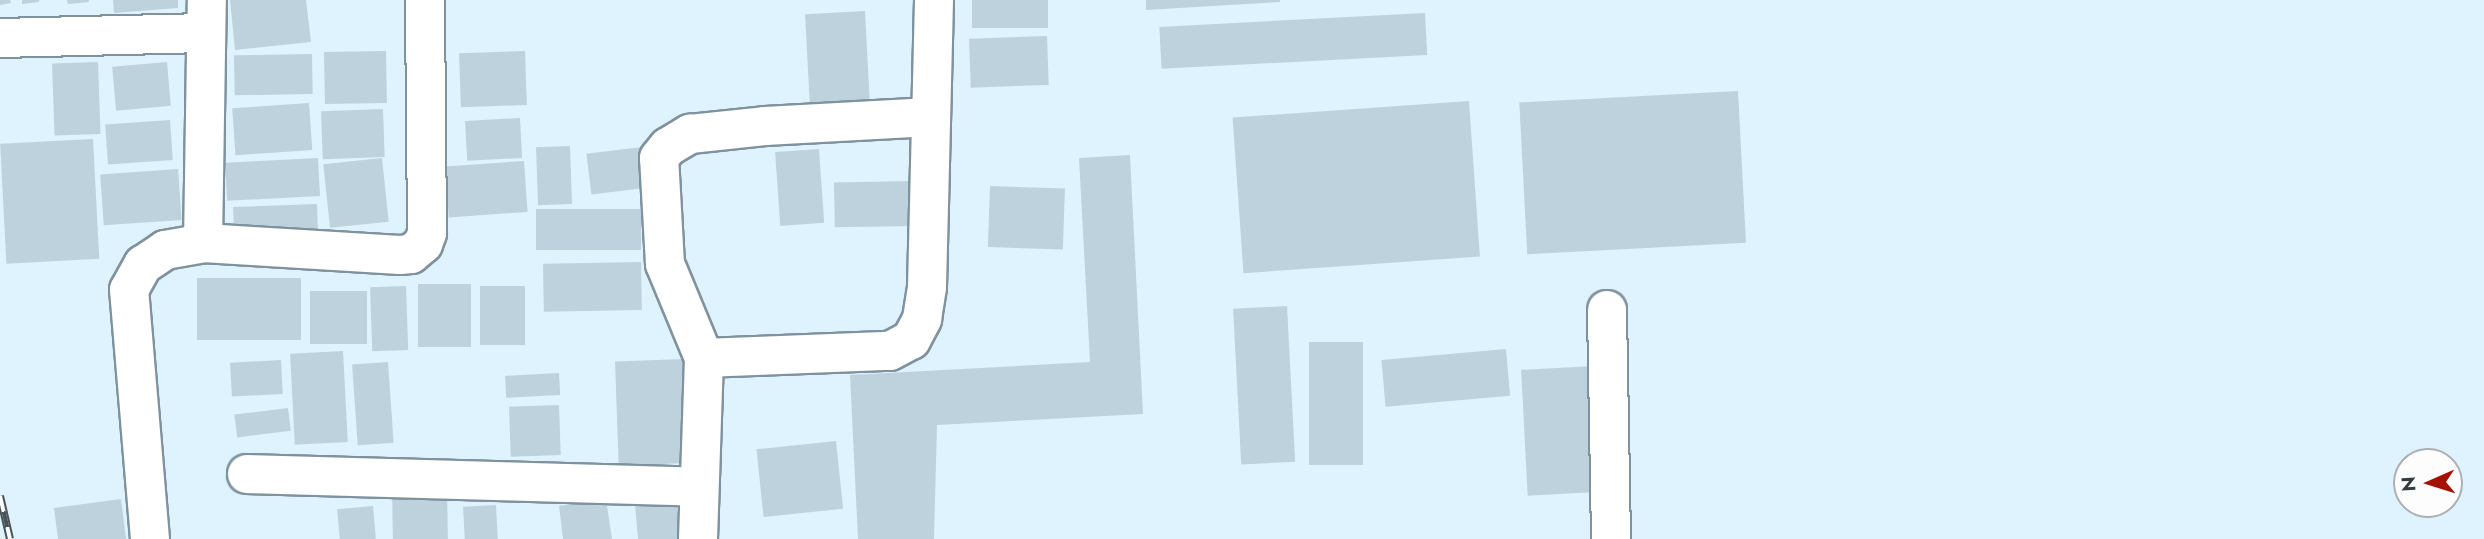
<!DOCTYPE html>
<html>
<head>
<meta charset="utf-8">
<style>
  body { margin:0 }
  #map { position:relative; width:2484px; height:539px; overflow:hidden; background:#dff3ff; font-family:Jost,sans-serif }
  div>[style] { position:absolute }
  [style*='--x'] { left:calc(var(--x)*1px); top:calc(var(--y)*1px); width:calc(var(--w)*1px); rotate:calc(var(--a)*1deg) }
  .building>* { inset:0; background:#bed2dd; transform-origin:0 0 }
  .roads { filter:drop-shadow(2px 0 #7f929d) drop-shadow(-2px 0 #7f929d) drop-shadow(0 2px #7f929d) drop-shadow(0 -2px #7f929d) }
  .minor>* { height:38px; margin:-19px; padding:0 19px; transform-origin:19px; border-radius:19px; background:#fff }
  .rail>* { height:8px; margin-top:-4px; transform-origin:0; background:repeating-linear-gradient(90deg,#fdfdfd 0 16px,#495257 0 32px); box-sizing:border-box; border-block:2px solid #495257 }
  span { translate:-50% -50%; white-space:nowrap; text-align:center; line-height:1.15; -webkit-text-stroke:5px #fdfdfd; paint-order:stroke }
  .north { position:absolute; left:2393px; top:448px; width:70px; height:70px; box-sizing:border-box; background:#fdfdfd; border:2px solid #adb0b2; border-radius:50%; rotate:267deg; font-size:19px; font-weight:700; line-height:28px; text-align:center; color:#353d41 }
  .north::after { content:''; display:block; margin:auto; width:24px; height:32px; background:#a51105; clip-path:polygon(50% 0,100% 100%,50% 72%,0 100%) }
</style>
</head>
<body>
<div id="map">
  <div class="building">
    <i style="clip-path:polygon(0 0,10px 0,11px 3px,0 5px)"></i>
    <i style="clip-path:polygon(22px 0,39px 0,39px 2px,22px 4px)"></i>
    <i style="clip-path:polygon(67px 0,89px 0,89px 2px,68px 4px)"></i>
    <i style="clip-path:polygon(113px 0,178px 0,178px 8px,114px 13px)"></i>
    <i style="clip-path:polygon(230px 0,306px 0,311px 42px,235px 50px)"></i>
    <i style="left:972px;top:0;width:76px;height:28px"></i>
    <i style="clip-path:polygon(1146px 0,1280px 0,1280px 2px,1146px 10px)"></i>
    <i style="left:865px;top:11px;width:89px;height:60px;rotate:87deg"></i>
    <i style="left:1425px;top:13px;width:42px;height:266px;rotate:87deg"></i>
    <i style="left:1047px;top:36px;width:49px;height:78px;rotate:88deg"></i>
    <i style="left:386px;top:51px;width:52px;height:62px;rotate:89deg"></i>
    <i style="left:525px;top:51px;width:54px;height:66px;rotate:88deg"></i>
    <i style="left:312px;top:54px;width:40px;height:78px;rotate:89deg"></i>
    <i style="left:98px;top:62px;width:72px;height:46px;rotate:88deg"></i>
    <i style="left:167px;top:62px;width:44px;height:55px;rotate:85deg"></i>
    <i style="left:1738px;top:91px;width:152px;height:219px;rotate:87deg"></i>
    <i style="left:1469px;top:101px;width:156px;height:237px;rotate:86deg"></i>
    <i style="left:309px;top:103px;width:47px;height:77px;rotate:86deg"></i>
    <i style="left:383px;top:109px;width:48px;height:62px;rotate:88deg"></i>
    <i style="left:520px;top:118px;width:40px;height:55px;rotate:87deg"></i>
    <i style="left:170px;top:120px;width:40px;height:65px;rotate:86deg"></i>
    <i style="left:93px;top:139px;width:120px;height:93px;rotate:87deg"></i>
    <i style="left:570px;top:146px;width:58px;height:34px;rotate:88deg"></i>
    <i style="left:642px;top:147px;width:41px;height:56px;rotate:83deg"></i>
    <i style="left:819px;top:149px;width:74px;height:44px;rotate:86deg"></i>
    <i style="clip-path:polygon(1130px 155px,1143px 414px,937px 425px,934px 539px,858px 539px,850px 375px,1090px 362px,1079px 158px)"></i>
    <i style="left:318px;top:158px;width:38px;height:93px;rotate:87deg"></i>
    <i style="left:382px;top:158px;width:64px;height:59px;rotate:84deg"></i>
    <i style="left:524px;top:161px;width:51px;height:79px;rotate:86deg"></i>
    <i style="left:178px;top:169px;width:51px;height:78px;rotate:86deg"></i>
    <i style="left:913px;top:181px;width:45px;height:79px;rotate:89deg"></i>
    <i style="left:990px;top:186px;width:75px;height:61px;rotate:2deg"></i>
    <i style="left:317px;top:204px;width:25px;height:84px;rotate:88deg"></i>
    <i style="left:641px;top:209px;width:41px;height:105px;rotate:90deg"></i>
    <i style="left:641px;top:262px;width:48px;height:98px;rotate:89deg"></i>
    <i style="left:197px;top:278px;width:104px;height:62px"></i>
    <i style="left:418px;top:284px;width:53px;height:63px"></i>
    <i style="left:406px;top:286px;width:64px;height:36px;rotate:88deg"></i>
    <i style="left:480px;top:286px;width:45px;height:59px"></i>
    <i style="left:310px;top:291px;width:57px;height:53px"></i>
    <i style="left:1287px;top:306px;width:156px;height:54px;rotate:87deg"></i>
    <i style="left:1309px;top:342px;width:54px;height:123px"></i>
    <i style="left:1506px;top:349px;width:47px;height:125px;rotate:85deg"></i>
    <i style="left:343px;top:351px;width:91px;height:53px;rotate:87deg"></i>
    <i style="left:685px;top:359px;width:104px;height:70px;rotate:88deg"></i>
    <i style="left:281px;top:360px;width:34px;height:51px;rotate:87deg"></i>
    <i style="left:388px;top:362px;width:81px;height:36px;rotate:86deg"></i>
    <i style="left:1594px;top:366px;width:126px;height:73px;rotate:87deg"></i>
    <i style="left:559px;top:373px;width:22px;height:54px;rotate:87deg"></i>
    <i style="left:559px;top:405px;width:50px;height:50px;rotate:88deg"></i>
    <i style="left:288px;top:408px;width:23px;height:54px;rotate:83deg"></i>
    <i style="left:836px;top:441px;width:68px;height:80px;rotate:84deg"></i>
    <i style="left:447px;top:487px;width:52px;height:55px;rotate:89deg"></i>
    <i style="left:676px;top:491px;width:48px;height:42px;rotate:85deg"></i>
    <i style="clip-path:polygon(121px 499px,126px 539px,58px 539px,54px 508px)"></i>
    <i style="clip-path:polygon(606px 499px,612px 539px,563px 539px,559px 506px)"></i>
    <i style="left:496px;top:505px;width:34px;height:33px;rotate:87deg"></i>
    <i style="left:373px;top:506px;width:33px;height:36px;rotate:85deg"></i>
  </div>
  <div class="roads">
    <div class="minor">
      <i style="--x:0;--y:38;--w:206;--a:-1.4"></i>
      <i style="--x:203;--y:243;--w:197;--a:3.5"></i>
      <i style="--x:400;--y:255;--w:11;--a:-5"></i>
      <i style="--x:411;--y:254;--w:16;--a:-40"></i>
      <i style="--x:423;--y:244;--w:12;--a:-70"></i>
      <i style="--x:427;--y:233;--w:233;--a:-90.5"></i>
      <i style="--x:1607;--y:310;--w:229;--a:89"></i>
      <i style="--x:704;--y:358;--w:186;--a:-2.2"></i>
      <i style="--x:890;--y:351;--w:24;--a:-28"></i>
      <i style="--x:911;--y:340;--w:24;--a:-62"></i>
      <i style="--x:922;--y:319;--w:32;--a:-81"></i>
      <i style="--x:927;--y:287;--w:287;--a:-88.6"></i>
      <i style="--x:247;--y:474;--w:452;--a:1.6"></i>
      <i style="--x:150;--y:539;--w:250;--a:-94.8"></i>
      <i style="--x:129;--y:290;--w:29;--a:-61"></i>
      <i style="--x:143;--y:265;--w:27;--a:-34"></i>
      <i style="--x:165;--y:250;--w:39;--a:-10"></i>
      <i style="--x:203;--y:243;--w:243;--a:-89.1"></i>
      <i style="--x:698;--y:539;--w:181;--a:-88.1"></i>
      <i style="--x:704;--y:358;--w:102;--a:-112.5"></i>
      <i style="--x:665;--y:264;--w:106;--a:-93.2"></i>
      <i style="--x:659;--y:158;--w:14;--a:-51"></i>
      <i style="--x:668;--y:147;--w:26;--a:-31"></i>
      <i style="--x:690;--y:134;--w:75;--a:-6.1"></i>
      <i style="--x:765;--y:126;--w:166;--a:-3.1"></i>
    </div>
  </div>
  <div class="rail">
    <i style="--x:0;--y:496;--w:44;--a:76.9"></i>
  </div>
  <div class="north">N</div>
</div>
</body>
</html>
